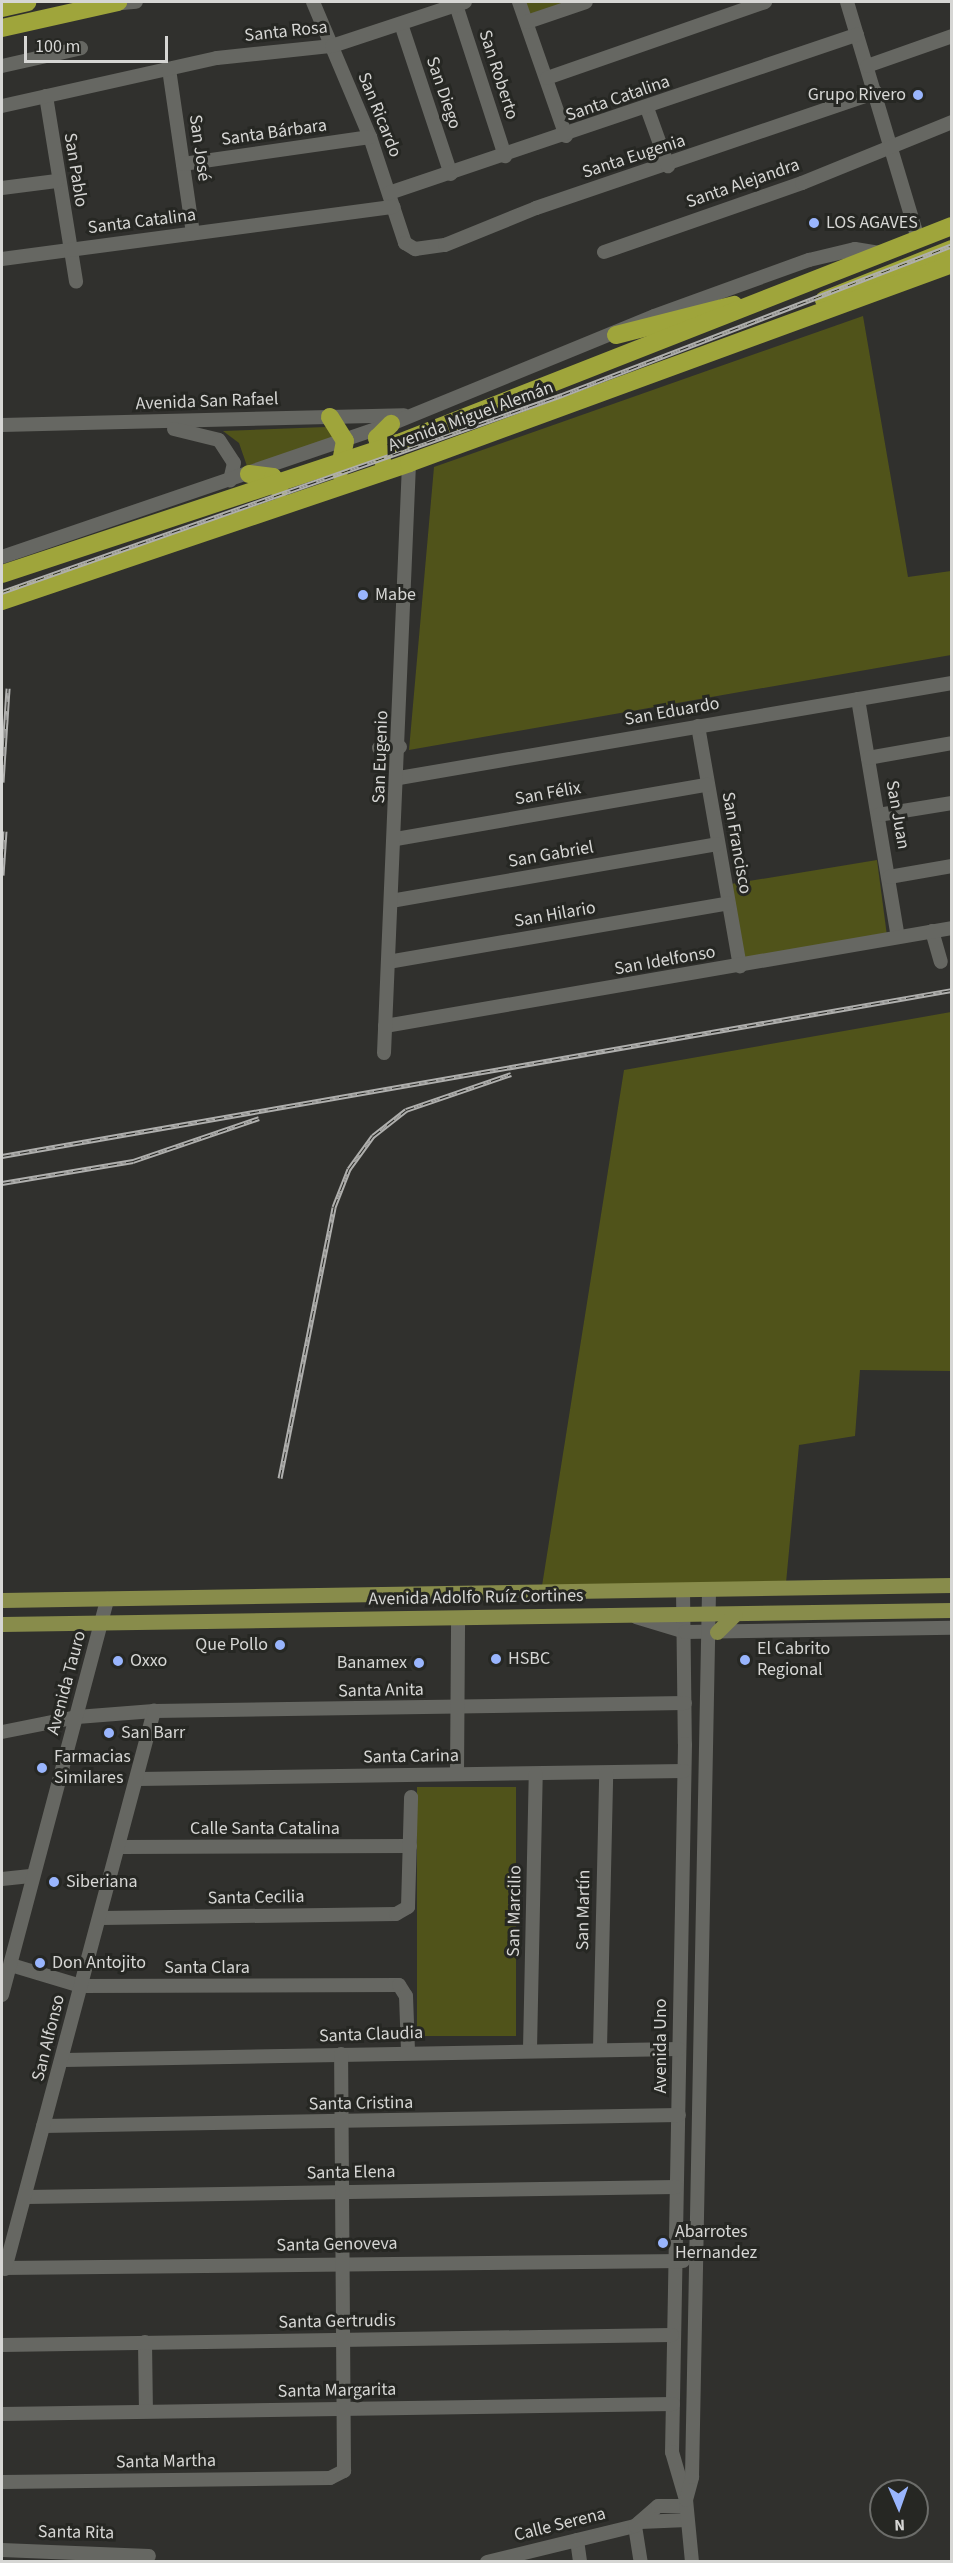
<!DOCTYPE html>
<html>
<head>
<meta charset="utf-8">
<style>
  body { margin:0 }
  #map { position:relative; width:953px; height:2563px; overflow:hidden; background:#30302d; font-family:"Source Sans 3",sans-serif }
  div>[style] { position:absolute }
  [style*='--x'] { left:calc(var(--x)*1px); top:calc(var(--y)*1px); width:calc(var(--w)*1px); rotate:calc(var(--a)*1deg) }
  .green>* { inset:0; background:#50531a; transform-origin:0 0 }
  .minor>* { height:14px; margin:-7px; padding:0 7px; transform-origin:7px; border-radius:7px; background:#666762 }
  .major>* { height:15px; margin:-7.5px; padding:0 7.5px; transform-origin:7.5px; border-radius:7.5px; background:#888c4b }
  .highway>* { height:18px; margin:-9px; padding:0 9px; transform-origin:9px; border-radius:9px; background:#9fa53b }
  .rail>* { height:5px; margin-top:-2.5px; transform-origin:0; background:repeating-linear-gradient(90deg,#262723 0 9px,#afafad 0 18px); box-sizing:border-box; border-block:2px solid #afafad }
  .dots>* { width:16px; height:16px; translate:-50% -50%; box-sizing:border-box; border:3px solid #262723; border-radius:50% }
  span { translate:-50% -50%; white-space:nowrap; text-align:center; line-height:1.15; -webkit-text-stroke:6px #262723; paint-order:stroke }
  .street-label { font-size:18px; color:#d6d6d4 }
  .poi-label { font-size:18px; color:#d6d6d4 }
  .right { translate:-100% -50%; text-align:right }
  .left { translate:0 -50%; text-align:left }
  .frame { position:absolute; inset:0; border:3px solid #d6d6d4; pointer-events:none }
  .north { position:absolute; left:869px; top:2479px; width:60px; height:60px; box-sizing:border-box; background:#262723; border:2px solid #6c6d6a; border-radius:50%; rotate:178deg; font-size:16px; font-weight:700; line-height:24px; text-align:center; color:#d6d6d4 }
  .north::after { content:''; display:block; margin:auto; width:21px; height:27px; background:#99b5fd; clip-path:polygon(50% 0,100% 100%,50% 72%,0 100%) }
  .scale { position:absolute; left:24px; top:36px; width:144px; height:27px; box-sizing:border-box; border:3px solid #d6d6d4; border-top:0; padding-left:8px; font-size:18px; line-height:21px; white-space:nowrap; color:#d6d6d4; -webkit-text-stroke:4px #262723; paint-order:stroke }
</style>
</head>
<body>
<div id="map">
  <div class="green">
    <i style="clip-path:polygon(523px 2px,579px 2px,532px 18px)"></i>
    <i style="clip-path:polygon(863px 316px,908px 577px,951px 571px,951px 655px,409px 750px,434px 467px)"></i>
    <i style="clip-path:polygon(326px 427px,337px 439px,248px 469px,239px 443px,223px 431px)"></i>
    <i style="clip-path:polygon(877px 860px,887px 936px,748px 960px,742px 956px,731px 884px)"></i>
    <i style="clip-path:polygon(951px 1012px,951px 1371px,860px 1370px,855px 1436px,799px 1445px,786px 1583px,542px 1586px,624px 1070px)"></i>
    <i style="left:516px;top:1787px;width:249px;height:99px;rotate:90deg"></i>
  </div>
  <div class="minor">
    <i style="--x:313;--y:2;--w:147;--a:67.1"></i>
    <i style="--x:370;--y:137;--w:112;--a:71.7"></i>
    <i style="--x:405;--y:243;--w:12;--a:31"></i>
    <i style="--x:415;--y:249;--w:30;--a:-8"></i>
    <i style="--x:445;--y:245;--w:98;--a:-22.1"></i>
    <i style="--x:536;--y:208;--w:359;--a:-18.8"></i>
    <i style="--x:519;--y:2;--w:142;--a:70.7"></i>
    <i style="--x:847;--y:2;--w:246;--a:73.3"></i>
    <i style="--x:111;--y:4;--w:25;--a:-5"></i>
    <i style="--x:456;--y:5;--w:159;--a:72"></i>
    <i style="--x:527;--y:22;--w:62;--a:-18.7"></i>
    <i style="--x:401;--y:24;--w:158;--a:71.6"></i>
    <i style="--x:2;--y:66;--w:81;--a:-12.8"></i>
    <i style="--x:867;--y:66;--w:90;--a:-19.4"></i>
    <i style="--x:169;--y:69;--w:166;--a:81.7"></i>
    <i style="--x:547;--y:78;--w:231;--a:-19.2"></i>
    <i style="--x:46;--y:96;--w:188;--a:80.8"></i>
    <i style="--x:2;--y:106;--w:220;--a:-12.6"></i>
    <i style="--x:217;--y:58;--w:116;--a:-6"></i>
    <i style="--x:332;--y:46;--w:140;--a:-18.3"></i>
    <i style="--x:647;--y:108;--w:62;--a:70.1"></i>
    <i style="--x:183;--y:164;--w:189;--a:-8.2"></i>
    <i style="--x:2;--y:188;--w:55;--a:-7.3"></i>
    <i style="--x:389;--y:193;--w:494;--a:-18.7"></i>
    <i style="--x:604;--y:252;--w:210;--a:-19.2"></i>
    <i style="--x:802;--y:183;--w:162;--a:-22.1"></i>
    <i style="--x:2;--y:259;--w:395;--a:-7.6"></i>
    <i style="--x:2;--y:425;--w:402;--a:-1.4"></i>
    <i style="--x:174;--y:429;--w:46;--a:13.7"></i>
    <i style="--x:219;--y:440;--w:27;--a:57"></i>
    <i style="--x:234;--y:463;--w:18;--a:103"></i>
    <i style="--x:2;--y:557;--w:411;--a:-18.9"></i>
    <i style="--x:391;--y:424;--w:284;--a:-22.3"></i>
    <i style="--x:654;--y:316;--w:165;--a:-19.9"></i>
    <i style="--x:809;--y:260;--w:47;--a:-13.4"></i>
    <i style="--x:855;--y:249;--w:31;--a:9"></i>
    <i style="--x:858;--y:699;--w:241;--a:80.5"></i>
    <i style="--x:698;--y:726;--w:244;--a:80.1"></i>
    <i style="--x:379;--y:748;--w:21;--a:-3"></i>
    <i style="--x:868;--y:758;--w:85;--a:-10.1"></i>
    <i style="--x:399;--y:778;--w:561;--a:-9.75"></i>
    <i style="--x:878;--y:815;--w:75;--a:-9.2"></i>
    <i style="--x:396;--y:839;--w:316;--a:-9.9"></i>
    <i style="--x:889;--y:877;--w:64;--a:-9.9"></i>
    <i style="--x:391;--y:901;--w:331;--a:-9.9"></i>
    <i style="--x:932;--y:931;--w:32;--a:74"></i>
    <i style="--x:388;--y:962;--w:345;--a:-9.8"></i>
    <i style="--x:385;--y:1026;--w:575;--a:-9.81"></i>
    <i style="--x:384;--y:1053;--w:591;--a:-87.57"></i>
    <i style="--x:683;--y:1590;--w:154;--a:89.3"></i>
    <i style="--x:685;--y:1744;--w:708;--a:91.05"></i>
    <i style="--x:672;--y:2452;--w:50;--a:73.7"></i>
    <i style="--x:636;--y:1617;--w:51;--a:17"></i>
    <i style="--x:685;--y:1632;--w:267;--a:-0.9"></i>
    <i style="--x:2;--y:1732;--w:76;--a:-11.3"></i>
    <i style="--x:77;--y:1717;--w:77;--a:-4.5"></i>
    <i style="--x:154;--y:1711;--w:531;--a:-0.86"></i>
    <i style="--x:457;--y:1774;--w:154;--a:-89.6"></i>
    <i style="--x:138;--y:1779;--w:546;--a:-0.84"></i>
    <i style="--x:121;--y:1847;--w:289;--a:-0.2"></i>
    <i style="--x:2;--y:1879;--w:31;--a:-6"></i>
    <i style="--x:102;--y:1918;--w:294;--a:-0.8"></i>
    <i style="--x:396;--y:1914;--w:14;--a:-30"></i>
    <i style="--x:408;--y:1907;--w:110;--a:-88.4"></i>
    <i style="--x:11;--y:1965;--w:73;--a:16.7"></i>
    <i style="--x:81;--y:1986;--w:318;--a:-0.2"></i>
    <i style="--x:399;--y:1985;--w:13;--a:58"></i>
    <i style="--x:406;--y:1996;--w:55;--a:87.9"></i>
    <i style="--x:2;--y:1995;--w:410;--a:-75.1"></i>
    <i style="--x:600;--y:2048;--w:274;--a:-88.7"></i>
    <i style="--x:530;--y:2049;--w:275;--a:-88.8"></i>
    <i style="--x:64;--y:2060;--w:615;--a:-1.02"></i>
    <i style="--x:43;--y:2126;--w:636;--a:-0.99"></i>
    <i style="--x:26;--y:2197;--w:650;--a:-0.88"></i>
    <i style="--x:2;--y:2268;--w:681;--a:-0.59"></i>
    <i style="--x:5;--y:2269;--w:578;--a:-75.05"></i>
    <i style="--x:145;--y:2342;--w:69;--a:89.2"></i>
    <i style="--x:2;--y:2345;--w:670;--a:-0.86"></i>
    <i style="--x:2;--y:2414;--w:671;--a:-0.85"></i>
    <i style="--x:2;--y:2482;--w:328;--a:-0.7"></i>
    <i style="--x:330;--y:2478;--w:16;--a:-27"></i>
    <i style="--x:344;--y:2471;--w:417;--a:-90.4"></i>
    <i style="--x:640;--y:2522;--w:47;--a:-2.4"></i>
    <i style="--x:635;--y:2526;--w:36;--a:81"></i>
    <i style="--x:577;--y:2540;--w:22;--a:82"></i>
    <i style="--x:2;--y:2550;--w:147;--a:2.3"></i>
    <i style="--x:487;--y:2562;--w:152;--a:-13.7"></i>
    <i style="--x:635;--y:2526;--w:30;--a:-41"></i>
    <i style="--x:658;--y:2506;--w:28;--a:0"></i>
    <i style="--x:692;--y:2562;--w:62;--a:-95.5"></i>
    <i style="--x:686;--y:2500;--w:24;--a:-75"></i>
    <i style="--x:692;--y:2477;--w:887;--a:-88.9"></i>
  </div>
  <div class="major">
    <i style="--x:2;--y:1600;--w:950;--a:-0.9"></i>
    <i style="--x:2;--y:1624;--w:950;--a:-0.84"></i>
    <i style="--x:717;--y:1632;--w:25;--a:-45"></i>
  </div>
  <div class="highway">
    <i style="--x:2;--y:8;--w:26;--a:-13"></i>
    <i style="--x:2;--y:28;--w:119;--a:-12.6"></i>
    <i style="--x:824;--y:300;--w:138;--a:-21.7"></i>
    <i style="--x:616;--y:335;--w:122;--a:-14.3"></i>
    <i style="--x:330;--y:417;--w:28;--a:58"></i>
    <i style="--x:345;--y:441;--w:31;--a:101"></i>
    <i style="--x:382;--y:459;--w:22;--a:-103"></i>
    <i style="--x:377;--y:438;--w:20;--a:-45"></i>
    <i style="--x:249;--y:474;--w:24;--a:7"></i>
    <i style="--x:273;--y:477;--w:14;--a:65"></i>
    <i style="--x:2;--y:574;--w:418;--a:-18.3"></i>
    <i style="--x:399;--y:443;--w:594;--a:-21.43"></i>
    <i style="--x:2;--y:601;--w:430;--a:-18.7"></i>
    <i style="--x:409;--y:463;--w:578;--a:-20.13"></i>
  </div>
  <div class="rail">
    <i style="--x:2;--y:592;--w:594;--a:-19.38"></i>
    <i style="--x:562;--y:395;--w:418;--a:-21"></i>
    <i style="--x:2;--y:782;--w:94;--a:-86.3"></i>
    <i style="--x:2;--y:875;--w:44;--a:-86.1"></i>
    <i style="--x:2;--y:1156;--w:964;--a:-9.91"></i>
    <i style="--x:2;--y:1183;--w:133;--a:-9.5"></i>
    <i style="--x:133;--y:1161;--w:133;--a:-18.8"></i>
    <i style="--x:280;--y:1478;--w:276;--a:-78.7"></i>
    <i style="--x:334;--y:1207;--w:41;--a:-68.5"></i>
    <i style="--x:349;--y:1169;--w:41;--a:-54"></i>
    <i style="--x:373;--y:1136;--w:42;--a:-38.2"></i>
    <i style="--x:406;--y:1110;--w:111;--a:-18.9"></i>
  </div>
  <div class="dots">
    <i style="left:918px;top:95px;background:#99b5fd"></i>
    <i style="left:814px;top:223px;background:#99b5fd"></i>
    <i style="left:363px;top:595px;background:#99b5fd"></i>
    <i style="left:280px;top:1645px;background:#99b5fd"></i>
    <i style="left:496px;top:1659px;background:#99b5fd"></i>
    <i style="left:745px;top:1660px;background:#99b5fd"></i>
    <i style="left:118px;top:1661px;background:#99b5fd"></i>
    <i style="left:419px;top:1663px;background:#99b5fd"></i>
    <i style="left:109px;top:1733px;background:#99b5fd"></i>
    <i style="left:42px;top:1768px;background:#99b5fd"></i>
    <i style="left:54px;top:1882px;background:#99b5fd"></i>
    <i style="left:40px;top:1963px;background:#99b5fd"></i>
    <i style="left:663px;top:2243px;background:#99b5fd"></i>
  </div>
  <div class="street-label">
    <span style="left:286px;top:32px;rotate:-6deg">Santa Rosa</span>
    <span style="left:498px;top:75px;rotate:72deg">San Roberto</span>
    <span style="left:443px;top:93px;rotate:71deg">San Diego</span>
    <span style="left:618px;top:99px;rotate:-19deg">Santa Catalina</span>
    <span style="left:379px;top:115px;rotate:68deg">San Ricardo</span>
    <span style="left:274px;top:133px;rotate:-8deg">Santa Bárbara</span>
    <span style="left:199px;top:148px;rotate:82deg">San José</span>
    <span style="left:634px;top:157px;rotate:-18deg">Santa Eugenia</span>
    <span style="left:75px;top:170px;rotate:81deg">San Pablo</span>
    <span style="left:743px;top:184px;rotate:-19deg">Santa Alejandra</span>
    <span style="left:142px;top:222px;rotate:-7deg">Santa Catalina</span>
    <span style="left:207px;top:402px;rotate:-2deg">Avenida San Rafael</span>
    <span style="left:471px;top:417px;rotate:-20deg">Avenida Miguel Alemán</span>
    <span style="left:672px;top:712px;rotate:-10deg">San Eduardo</span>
    <span style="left:381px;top:757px;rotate:-88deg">San Eugenio</span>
    <span style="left:548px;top:794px;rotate:-10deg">San Félix</span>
    <span style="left:897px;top:815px;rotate:80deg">San Juan</span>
    <span style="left:736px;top:843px;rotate:80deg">San Francisco</span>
    <span style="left:551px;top:855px;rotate:-10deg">San Gabriel</span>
    <span style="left:555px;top:915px;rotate:-10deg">San Hilario</span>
    <span style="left:665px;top:961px;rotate:-10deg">San Idelfonso</span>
    <span style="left:476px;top:1598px;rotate:-1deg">Avenida Adolfo Ruíz Cortines</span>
    <span style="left:67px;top:1683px;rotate:-75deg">Avenida Tauro</span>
    <span style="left:381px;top:1691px;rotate:-1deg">Santa Anita</span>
    <span style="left:411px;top:1757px;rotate:-1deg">Santa Carina</span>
    <span style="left:265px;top:1829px">Calle Santa Catalina</span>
    <span style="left:256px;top:1898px;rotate:-1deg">Santa Cecilia</span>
    <span style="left:584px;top:1910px;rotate:-89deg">San Martín</span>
    <span style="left:515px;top:1911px;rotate:-89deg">San Marcilio</span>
    <span style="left:207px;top:1968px">Santa Clara</span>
    <span style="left:371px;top:2035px;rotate:-2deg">Santa Claudia</span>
    <span style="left:49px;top:2038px;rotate:-76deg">San Alfonso</span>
    <span style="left:661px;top:2046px;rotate:-90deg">Avenida Uno</span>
    <span style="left:361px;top:2104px;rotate:-1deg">Santa Cristina</span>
    <span style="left:351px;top:2173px;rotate:-1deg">Santa Elena</span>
    <span style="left:337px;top:2245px;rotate:-1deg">Santa Genoveva</span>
    <span style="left:337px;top:2322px;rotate:-1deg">Santa Gertrudis</span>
    <span style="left:337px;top:2391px;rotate:-1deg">Santa Margarita</span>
    <span style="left:166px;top:2462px;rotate:-1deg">Santa Martha</span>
    <span style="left:560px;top:2525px;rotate:-14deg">Calle Serena</span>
    <span style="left:76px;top:2533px;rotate:1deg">Santa Rita</span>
  </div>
  <div class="poi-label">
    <span class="right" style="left:906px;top:95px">Grupo Rivero</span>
    <span class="left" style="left:826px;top:223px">LOS AGAVES</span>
    <span class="left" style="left:375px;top:595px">Mabe</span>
    <span class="right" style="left:268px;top:1645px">Que Pollo</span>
    <span class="left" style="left:757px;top:1660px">El Cabrito<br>Regional</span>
    <span class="left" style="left:508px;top:1659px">HSBC</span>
    <span class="left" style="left:130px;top:1661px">Oxxo</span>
    <span class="right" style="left:407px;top:1663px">Banamex</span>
    <span class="left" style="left:121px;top:1733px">San Barr</span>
    <span class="left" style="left:54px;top:1768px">Farmacias<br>Similares</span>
    <span class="left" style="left:66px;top:1882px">Siberiana</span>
    <span class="left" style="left:52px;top:1963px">Don Antojito</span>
    <span class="left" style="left:675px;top:2243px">Abarrotes<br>Hernandez</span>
  </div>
  <div class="frame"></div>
  <div class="north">N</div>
  <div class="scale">100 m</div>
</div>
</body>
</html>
